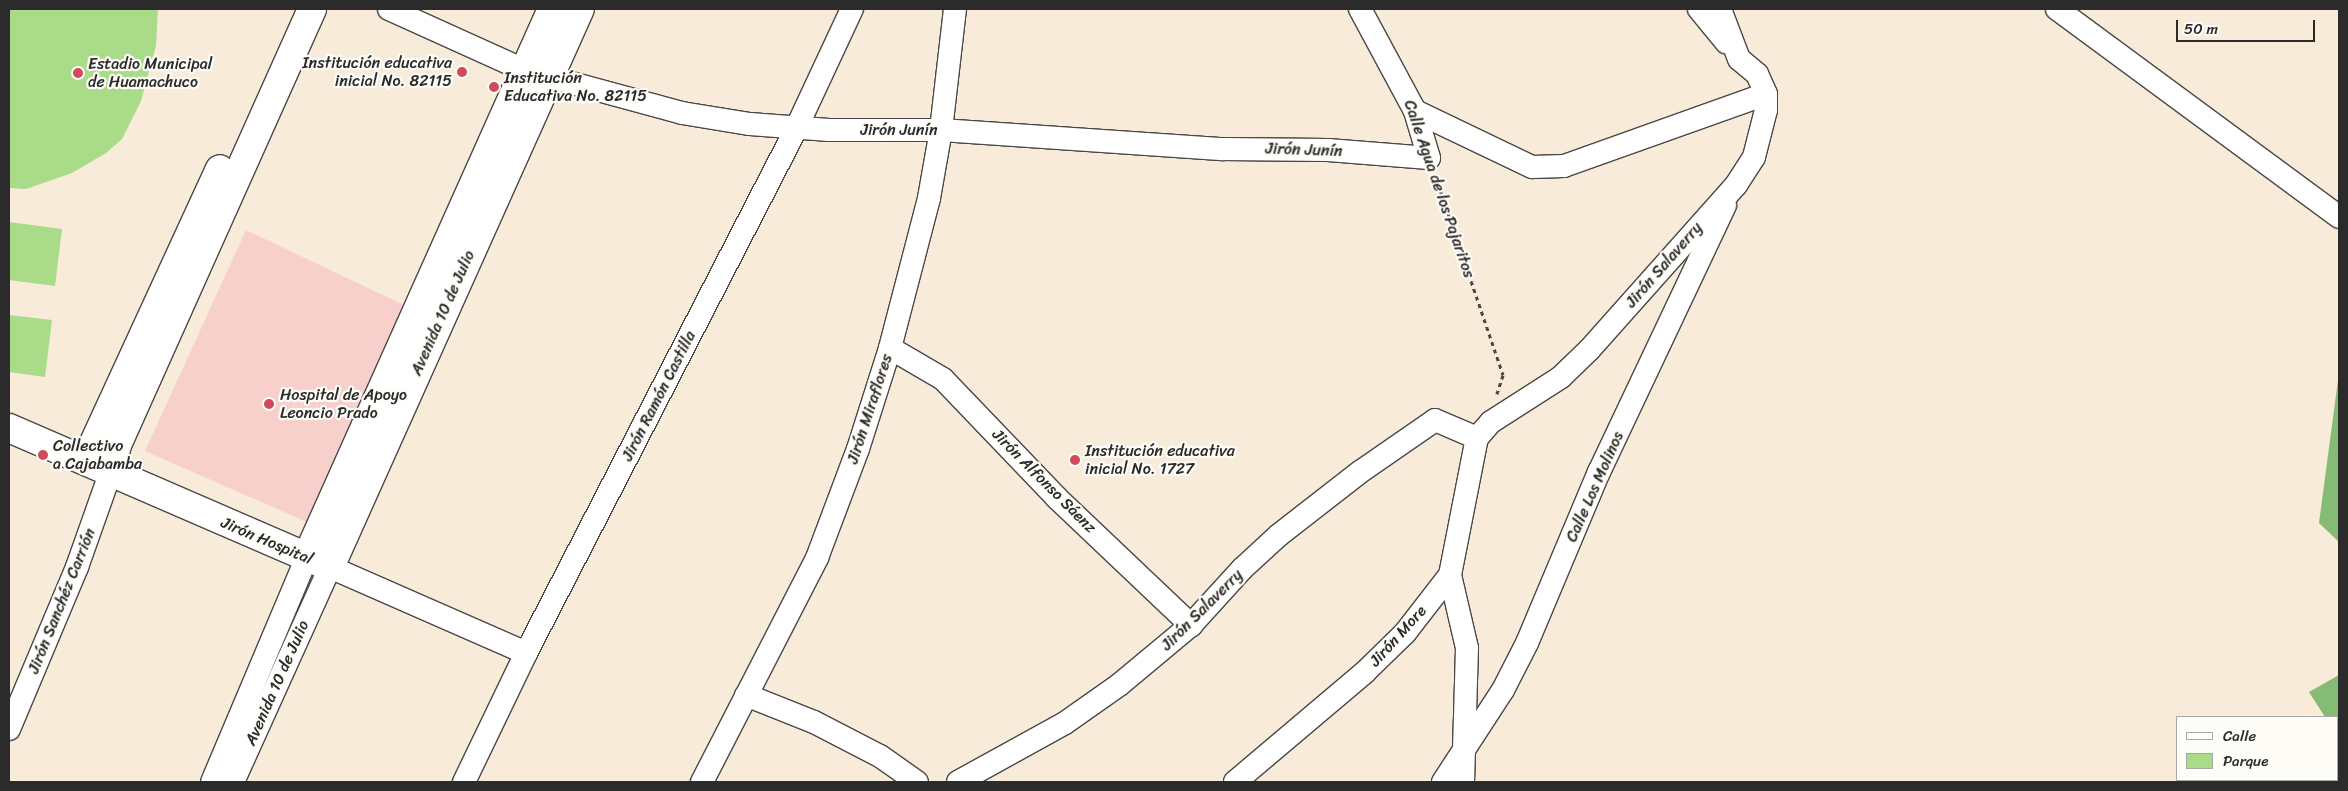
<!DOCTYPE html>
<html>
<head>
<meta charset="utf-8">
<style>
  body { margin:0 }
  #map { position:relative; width:2348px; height:791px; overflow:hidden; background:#f8ebda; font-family:Sriracha,sans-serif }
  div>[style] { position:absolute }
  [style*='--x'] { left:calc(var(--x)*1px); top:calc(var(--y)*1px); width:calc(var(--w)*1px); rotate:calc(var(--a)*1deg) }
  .built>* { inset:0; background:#f7d0cc }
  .green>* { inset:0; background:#a9db89 }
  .forest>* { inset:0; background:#86bb75 }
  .path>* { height:3px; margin-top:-1.5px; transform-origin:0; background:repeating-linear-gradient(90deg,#4a4845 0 4px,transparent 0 8px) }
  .roads { filter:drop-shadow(1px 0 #4a4845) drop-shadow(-1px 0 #4a4845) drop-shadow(0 1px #4a4845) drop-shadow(0 -1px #4a4845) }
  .minor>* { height:22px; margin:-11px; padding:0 11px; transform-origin:11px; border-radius:11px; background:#fff }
  .major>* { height:28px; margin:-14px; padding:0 14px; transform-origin:14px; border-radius:14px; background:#fff }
  .highway>* { height:28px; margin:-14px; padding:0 14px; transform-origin:14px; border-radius:14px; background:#fff }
  .dots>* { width:14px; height:14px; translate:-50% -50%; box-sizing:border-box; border:2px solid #fdfcf7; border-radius:50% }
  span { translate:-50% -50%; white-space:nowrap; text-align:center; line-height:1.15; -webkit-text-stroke:4.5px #fdfcf7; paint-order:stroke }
  .poi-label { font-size:16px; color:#2b2b2b }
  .right { translate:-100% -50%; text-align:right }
  .left { translate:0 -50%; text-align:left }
  .street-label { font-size:16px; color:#2b2b2b }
  .frame { position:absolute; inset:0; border:10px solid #2b2b2b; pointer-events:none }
  .legend { position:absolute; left:2176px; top:716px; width:162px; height:65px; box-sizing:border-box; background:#fdfcf7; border:1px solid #a9a8a5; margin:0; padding:6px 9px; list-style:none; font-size:15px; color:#2b2b2b }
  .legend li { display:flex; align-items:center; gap:10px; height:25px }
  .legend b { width:25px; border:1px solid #a9a8a5 }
  .scale { position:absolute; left:2176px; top:20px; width:139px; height:22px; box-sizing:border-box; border:2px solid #2b2b2b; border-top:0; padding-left:6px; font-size:15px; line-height:18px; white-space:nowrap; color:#2b2b2b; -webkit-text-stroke:4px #fdfcf7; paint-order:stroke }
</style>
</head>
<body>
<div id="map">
  <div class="built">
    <i style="clip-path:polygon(246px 230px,408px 307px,320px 521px,307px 522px,145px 451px)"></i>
  </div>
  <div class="green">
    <i style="clip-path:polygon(9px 9px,158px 9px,156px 46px,141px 101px,122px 139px,106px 153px,72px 173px,26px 189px,9px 188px)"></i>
    <i style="clip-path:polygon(9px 222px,62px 229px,55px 286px,9px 280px)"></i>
    <i style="clip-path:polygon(9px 315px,52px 320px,45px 377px,9px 372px)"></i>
  </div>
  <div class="forest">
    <i style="clip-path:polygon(2338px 380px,2339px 380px,2339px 542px,2319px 523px)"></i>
    <i style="clip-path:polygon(2339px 675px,2339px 741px,2337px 717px,2325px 717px,2309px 692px)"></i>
  </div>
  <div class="path">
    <i style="--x:1435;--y:175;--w:211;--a:71.2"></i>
    <i style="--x:1503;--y:375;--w:20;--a:108"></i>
  </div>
  <div class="roads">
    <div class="minor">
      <i style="--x:389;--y:9;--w:148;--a:24.3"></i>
      <i style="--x:524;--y:70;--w:164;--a:15.2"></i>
      <i style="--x:682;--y:113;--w:69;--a:9.2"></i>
      <i style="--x:750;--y:124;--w:79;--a:4.3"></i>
      <i style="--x:829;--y:130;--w:112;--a:0"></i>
      <i style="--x:941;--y:130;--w:283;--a:3.9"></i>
      <i style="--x:1223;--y:149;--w:105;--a:0.5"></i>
      <i style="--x:1328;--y:150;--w:101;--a:4.5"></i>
      <i style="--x:1429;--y:158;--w:49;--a:-106.6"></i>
      <i style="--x:1415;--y:111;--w:116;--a:-118.3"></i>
      <i style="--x:1699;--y:9;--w:43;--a:50.7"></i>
      <i style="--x:2057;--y:9;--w:350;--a:36.4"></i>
      <i style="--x:1415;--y:111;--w:130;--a:25.6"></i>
      <i style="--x:1532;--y:167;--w:32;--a:-2"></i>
      <i style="--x:1564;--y:166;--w:214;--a:-19.6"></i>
      <i style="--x:890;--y:348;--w:61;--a:30.3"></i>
      <i style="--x:943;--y:379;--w:165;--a:46.2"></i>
      <i style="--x:1057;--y:498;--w:185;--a:43.5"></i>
      <i style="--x:1450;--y:575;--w:75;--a:76.9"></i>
      <i style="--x:1467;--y:648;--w:134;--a:91.7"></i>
      <i style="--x:746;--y:695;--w:73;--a:21.7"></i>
      <i style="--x:814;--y:722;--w:74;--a:27.3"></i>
      <i style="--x:880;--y:756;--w:45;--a:35.1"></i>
      <i style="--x:9;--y:729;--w:176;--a:-67.2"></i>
      <i style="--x:77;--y:567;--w:102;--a:-70.5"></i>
      <i style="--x:212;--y:782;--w:242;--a:-67.1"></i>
      <i style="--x:233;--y:782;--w:236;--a:-65.7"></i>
      <i style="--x:330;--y:567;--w:214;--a:23.7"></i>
      <i style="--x:464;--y:782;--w:143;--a:-64.3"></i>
      <i style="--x:526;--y:653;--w:589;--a:-62.74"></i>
      <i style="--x:796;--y:129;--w:132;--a:-65"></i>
      <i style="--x:702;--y:782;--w:252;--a:-62.8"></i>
      <i style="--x:817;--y:558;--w:116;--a:-69.4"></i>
      <i style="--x:858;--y:449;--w:106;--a:-72.4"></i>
      <i style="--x:890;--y:348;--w:155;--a:-75.4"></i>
      <i style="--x:929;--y:198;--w:69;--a:-80"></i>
      <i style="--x:941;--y:130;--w:122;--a:-83.4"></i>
      <i style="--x:958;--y:782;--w:122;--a:-28.9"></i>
      <i style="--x:1065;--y:723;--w:66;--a:-35.1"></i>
      <i style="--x:1119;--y:685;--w:94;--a:-39.8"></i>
      <i style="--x:1191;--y:625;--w:76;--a:-47.7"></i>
      <i style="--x:1242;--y:569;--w:50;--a:-42.6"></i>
      <i style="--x:1279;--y:535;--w:103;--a:-37.9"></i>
      <i style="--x:1360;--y:472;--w:91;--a:-34.7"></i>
      <i style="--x:1435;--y:420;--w:46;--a:23.2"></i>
      <i style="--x:1235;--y:782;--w:170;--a:-40.2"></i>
      <i style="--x:1365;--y:672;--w:56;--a:-44.3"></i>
      <i style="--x:1405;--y:633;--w:73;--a:-52.2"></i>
      <i style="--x:1450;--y:575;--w:140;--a:-78.9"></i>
      <i style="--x:1477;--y:438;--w:21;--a:-49"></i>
      <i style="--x:1491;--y:422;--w:83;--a:-32.7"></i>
      <i style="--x:1561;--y:377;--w:39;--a:-44"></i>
      <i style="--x:1589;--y:350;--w:221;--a:-48.3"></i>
      <i style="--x:1736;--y:185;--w:33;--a:-57"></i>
      <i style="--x:1754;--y:157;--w:49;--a:-75.7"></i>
      <i style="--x:1766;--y:110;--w:16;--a:-90"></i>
      <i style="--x:1766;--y:94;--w:22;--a:-114"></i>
      <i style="--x:1757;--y:74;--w:23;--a:-140"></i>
      <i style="--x:1739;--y:59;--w:53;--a:-110.8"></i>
      <i style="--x:1443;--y:782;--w:110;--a:-56.9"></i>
      <i style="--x:1503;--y:690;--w:53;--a:-62.9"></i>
      <i style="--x:1527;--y:643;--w:186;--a:-67.2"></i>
      <i style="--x:1599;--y:472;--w:295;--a:-64.7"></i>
    </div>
    <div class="major">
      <i style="--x:86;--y:460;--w:320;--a:-65.3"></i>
      <i style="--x:111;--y:471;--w:27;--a:-77"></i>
      <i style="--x:117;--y:445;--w:478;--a:-65.9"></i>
    </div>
    <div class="highway">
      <i style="--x:9;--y:428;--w:350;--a:23.4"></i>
      <i style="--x:330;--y:567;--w:611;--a:-65.87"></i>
      <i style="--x:306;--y:559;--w:603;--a:-65.9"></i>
    </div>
  </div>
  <div class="dots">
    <i style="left:462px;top:72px;background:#d1495b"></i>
    <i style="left:78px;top:73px;background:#d1495b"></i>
    <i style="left:494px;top:87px;background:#d1495b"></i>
    <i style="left:269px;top:404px;background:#d1495b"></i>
    <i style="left:43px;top:455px;background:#d1495b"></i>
    <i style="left:1075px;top:460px;background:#d1495b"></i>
  </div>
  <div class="poi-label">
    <span class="right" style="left:452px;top:72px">Institución educativa<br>inicial No. 82115</span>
    <span class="left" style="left:88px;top:73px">Estadio Municipal<br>de Huamachuco</span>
    <span class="left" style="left:504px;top:87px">Institución<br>Educativa No. 82115</span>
    <span class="left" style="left:280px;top:404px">Hospital de Apoyo<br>Leoncio Prado</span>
    <span class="left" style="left:53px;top:455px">Collectivo<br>a Cajabamba</span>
    <span class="left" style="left:1085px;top:460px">Institución educativa<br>inicial No. 1727</span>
  </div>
  <div class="street-label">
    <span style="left:899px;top:130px">Jirón Junín</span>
    <span style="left:1304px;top:150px;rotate:2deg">Jirón Junín</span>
    <span style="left:1439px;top:189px;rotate:71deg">Calle Agua de los Pajaritos</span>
    <span style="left:1664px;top:265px;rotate:-49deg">Jirón Salaverry</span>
    <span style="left:443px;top:313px;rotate:-66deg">Avenida 10 de Julio</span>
    <span style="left:659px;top:396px;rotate:-63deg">Jirón Ramón Castilla</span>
    <span style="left:870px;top:409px;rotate:-72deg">Jirón Miraflores</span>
    <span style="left:1044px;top:481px;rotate:45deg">Jirón Alfonso Sáenz</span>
    <span style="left:1595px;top:487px;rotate:-66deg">Calle Los Molinos</span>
    <span style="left:267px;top:541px;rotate:23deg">Jirón Hospital</span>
    <span style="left:62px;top:601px;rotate:-68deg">Jirón Sanchéz Carrión</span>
    <span style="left:1202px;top:610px;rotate:-45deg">Jirón Salaverry</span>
    <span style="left:1398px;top:636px;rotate:-48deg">Jirón More</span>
    <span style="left:277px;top:683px;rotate:-66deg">Avenida 10 de Julio</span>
  </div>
  <div class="frame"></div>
  <ul class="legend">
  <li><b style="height:6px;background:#fff"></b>Calle</li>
  <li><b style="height:14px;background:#a9db89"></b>Parque</li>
  </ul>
  <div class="scale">50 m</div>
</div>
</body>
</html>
